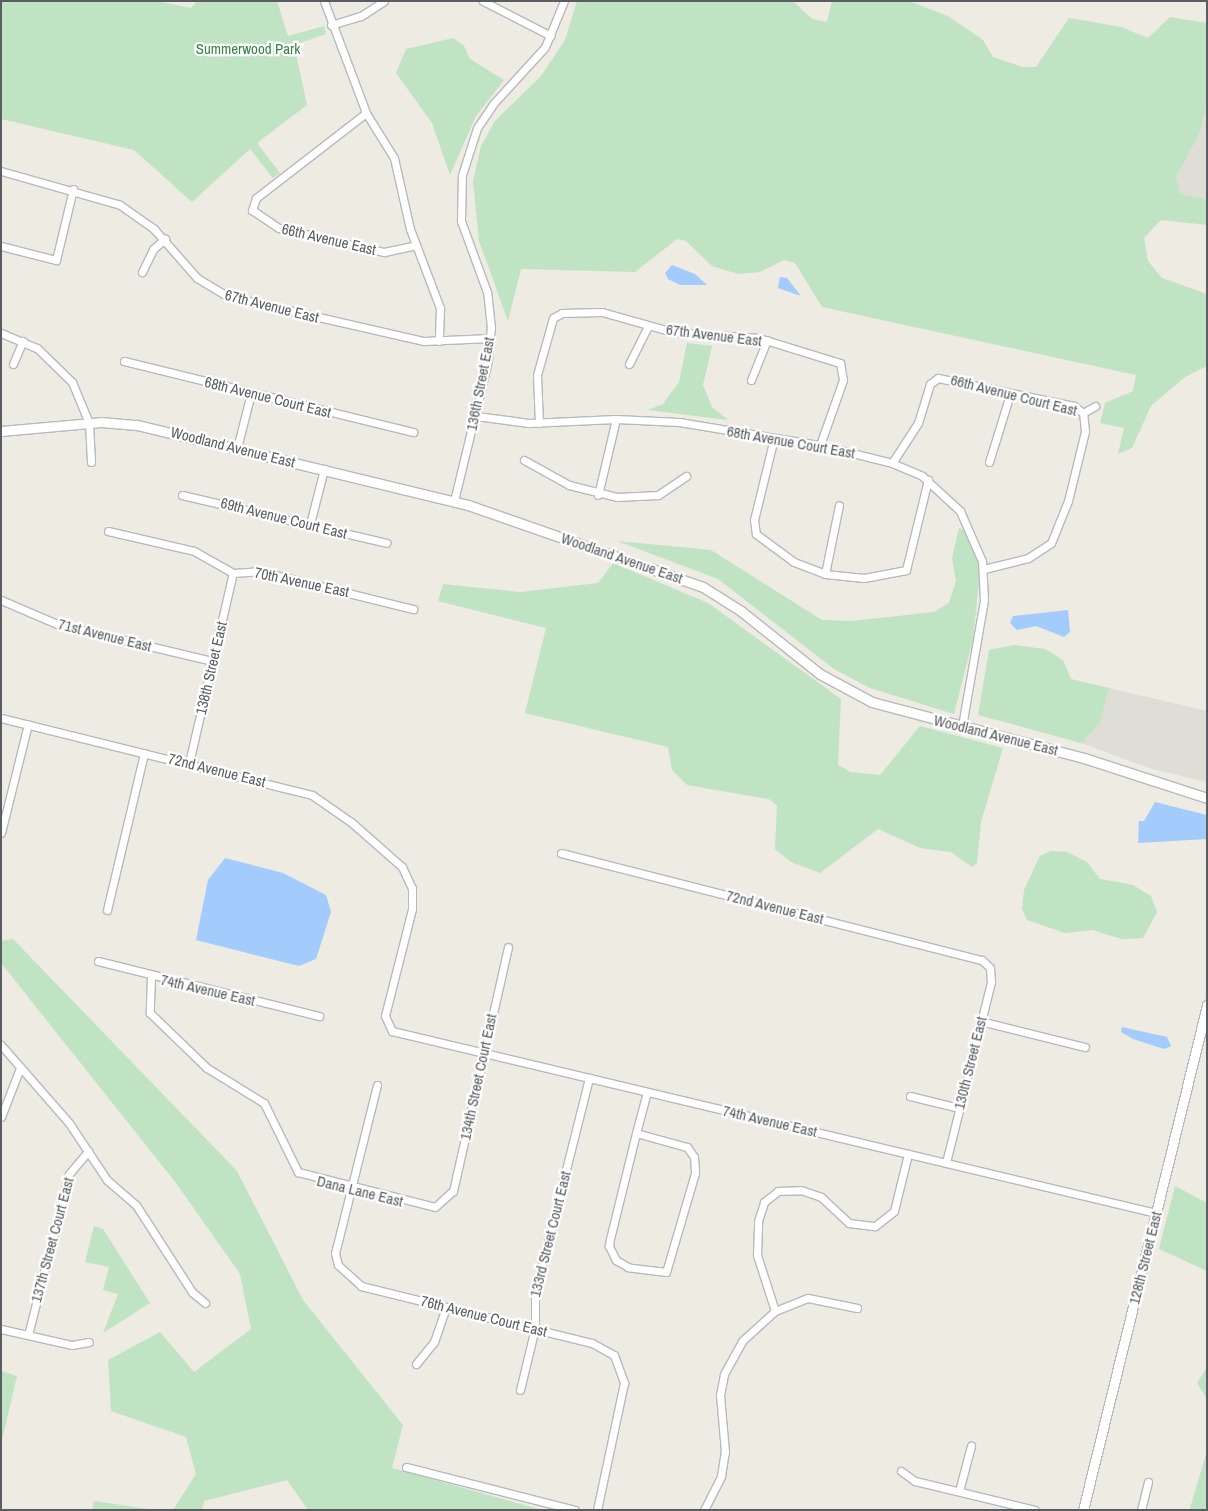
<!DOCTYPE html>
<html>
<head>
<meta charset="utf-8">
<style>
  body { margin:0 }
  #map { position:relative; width:1208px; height:1511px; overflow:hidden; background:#edebe2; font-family:"Archivo Narrow",sans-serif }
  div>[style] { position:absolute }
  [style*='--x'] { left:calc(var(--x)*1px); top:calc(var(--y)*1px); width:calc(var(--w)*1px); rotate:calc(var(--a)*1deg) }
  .industrial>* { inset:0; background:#deddd6 }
  .green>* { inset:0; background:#bfe3c3 }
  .water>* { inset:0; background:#a3cbfb }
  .roads { filter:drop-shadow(1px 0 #b7b9be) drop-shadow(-1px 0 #b7b9be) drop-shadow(0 1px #b7b9be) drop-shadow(0 -1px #b7b9be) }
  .minor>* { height:7px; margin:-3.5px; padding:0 3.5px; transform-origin:3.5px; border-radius:3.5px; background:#fff }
  .tertiary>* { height:9px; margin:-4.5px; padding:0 4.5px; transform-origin:4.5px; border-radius:4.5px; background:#fff }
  span { translate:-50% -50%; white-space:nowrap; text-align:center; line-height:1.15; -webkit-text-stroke:4.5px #fff; paint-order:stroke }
  .park-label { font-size:15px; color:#388344 }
  .street-label { font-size:15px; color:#5a5d62 }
  .frame { position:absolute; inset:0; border:2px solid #5a5d62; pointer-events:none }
</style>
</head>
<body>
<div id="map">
  <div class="industrial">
    <i style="clip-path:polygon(1207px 105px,1207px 199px,1180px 194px,1176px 177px,1199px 135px)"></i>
    <i style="clip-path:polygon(1109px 688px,1207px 711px,1207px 782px,1149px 768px,1081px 743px,1100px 723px)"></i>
  </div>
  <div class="green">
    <i style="clip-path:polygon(1px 1px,156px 1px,191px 8px,197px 1px,277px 1px,288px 36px,324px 26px,326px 34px,294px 45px,307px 105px,257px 143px,280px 173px,273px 178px,250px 149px,192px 202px,134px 150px,1px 119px)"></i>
    <i style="clip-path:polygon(577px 1px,793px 1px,812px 19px,827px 22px,832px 1px,909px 1px,948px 16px,983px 40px,993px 57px,1022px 67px,1036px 67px,1069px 18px,1121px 27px,1148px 38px,1170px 17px,1207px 23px,1207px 105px,1199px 135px,1176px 177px,1180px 194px,1207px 199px,1207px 225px,1161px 220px,1144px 238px,1148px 261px,1162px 278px,1207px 294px,1207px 366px,1185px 377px,1151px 406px,1132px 448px,1118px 454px,1124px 428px,1100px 423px,1105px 403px,1133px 391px,1136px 375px,822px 307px,795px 263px,784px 260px,760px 272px,738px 274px,712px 266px,686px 241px,677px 239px,635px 272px,521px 269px,508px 321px,479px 241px,473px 181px,481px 146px,495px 121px,541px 76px,565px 40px)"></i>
    <i style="clip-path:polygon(453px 38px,464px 46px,470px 59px,504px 80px,476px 116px,450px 175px,432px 123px,396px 73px,406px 49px)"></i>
    <i style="clip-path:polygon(687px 343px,712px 346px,703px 385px,712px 407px,728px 420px,648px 410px,663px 404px,679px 382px)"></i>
    <i style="clip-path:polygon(959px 528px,968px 531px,979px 560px,979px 583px,973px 639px,954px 714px,870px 688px,834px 669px,718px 579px,617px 541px,711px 550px,822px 620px,852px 621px,934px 612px,949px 603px,956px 581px,952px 558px)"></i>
    <i style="clip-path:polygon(613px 563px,708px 603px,841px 699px,838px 765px,851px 772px,880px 775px,920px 726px,1003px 748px,981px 822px,977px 863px,972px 867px,951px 852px,920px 848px,878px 829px,820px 873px,791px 862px,775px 849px,777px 806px,769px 799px,687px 785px,672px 770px,668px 747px,525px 713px,546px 628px,438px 601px,443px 584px,520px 592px,598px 583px)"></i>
    <i style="clip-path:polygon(1014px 645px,1045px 649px,1063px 660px,1071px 679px,1109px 688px,1100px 723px,1081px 743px,978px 715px,989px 650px)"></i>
    <i style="clip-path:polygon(1051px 851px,1067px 852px,1087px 862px,1100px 879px,1133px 885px,1151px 896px,1157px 912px,1143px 938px,1122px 939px,1092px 930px,1065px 933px,1027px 920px,1022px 909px,1024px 890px,1040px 856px)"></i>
    <i style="clip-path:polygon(13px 939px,237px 1171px,303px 1300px,403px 1425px,392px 1468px,542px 1510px,308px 1510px,287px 1480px,204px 1501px,202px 1510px,173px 1510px,196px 1474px,186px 1437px,111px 1411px,108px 1360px,160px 1332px,194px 1372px,251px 1329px,240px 1274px,176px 1183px,1px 963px,1px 941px)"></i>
    <i style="clip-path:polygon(1175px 1186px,1207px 1203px,1207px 1271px,1159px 1249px)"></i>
    <i style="clip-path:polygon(94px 1226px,103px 1229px,150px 1303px,103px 1333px,118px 1294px,103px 1290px,109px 1267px,85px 1262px)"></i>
    <i style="clip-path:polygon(1207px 1367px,1207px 1399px,1197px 1383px)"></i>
    <i style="clip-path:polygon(1px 1371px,17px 1376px,1px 1444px)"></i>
    <i style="clip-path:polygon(1207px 1451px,1207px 1510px,1190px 1510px,1190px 1508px)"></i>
    <i style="clip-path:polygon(94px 1501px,155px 1510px,92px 1510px)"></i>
  </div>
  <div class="water">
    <i style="clip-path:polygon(672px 265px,695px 274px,707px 285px,680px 285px,668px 279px,665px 273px)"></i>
    <i style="clip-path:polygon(780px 277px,787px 278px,801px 296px,778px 288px)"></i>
    <i style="clip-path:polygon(1068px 610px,1070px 632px,1064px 637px,1036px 626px,1017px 630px,1010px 623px,1013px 616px)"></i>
    <i style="clip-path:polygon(1155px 802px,1207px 815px,1207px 839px,1138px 843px,1139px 821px,1144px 821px)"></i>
    <i style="clip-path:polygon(225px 858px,283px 873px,326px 895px,331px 912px,316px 959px,299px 966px,196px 940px,208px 880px)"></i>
    <i style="clip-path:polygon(1122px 1027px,1167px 1037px,1171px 1046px,1164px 1049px,1133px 1039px,1121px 1032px)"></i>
  </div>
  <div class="roads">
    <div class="minor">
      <i style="--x:324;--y:1;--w:120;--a:69.4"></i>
      <i style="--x:366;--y:113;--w:53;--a:58.1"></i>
      <i style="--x:394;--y:158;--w:73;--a:77.3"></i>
      <i style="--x:410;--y:229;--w:85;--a:69.2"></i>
      <i style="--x:440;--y:308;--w:33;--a:92"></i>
      <i style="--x:483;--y:1;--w:76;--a:27.2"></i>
      <i style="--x:331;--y:25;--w:31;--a:-17"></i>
      <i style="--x:361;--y:16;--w:27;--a:-33"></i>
      <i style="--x:366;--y:113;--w:139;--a:142.3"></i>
      <i style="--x:256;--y:198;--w:13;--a:108"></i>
      <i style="--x:252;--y:210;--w:32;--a:34"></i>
      <i style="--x:279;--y:228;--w:108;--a:12.9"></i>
      <i style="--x:384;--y:252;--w:33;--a:-12"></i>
      <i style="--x:1;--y:171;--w:124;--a:15.9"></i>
      <i style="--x:120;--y:205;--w:42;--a:35.2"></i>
      <i style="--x:154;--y:229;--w:65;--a:48.7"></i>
      <i style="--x:197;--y:278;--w:35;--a:31"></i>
      <i style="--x:227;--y:296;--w:202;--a:12.9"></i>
      <i style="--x:424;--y:341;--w:66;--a:-2.6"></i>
      <i style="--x:1;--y:246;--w:57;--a:14.3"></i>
      <i style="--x:56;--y:260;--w:73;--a:-76.5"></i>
      <i style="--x:142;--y:272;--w:25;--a:-64"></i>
      <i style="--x:153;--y:249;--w:16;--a:-40"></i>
      <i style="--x:1;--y:333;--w:39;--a:23"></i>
      <i style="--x:37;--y:348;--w:49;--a:44.2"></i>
      <i style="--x:72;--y:382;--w:44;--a:67.5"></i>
      <i style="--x:89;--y:423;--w:39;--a:87"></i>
      <i style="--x:124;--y:361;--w:298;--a:13.8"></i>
      <i style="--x:13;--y:364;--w:25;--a:-67"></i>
      <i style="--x:629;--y:364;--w:42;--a:-63.4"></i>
      <i style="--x:751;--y:380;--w:43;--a:-68.2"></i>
      <i style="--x:1083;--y:413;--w:14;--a:-30"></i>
      <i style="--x:476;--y:416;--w:53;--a:7.5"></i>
      <i style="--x:529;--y:423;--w:87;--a:-2.6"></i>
      <i style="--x:616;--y:419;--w:63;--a:2.7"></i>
      <i style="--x:679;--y:422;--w:143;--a:9.3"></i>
      <i style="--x:820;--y:445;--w:74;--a:14"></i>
      <i style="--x:892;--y:463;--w:33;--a:23"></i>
      <i style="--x:922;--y:476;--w:52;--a:42.6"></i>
      <i style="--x:960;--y:511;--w:55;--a:66.3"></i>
      <i style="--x:982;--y:561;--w:39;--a:87"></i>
      <i style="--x:984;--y:600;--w:128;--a:99.9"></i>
      <i style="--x:539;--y:423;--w:48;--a:-92.4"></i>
      <i style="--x:537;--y:375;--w:59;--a:-74.3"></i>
      <i style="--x:553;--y:318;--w:10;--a:-29"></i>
      <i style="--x:562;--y:313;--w:40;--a:-1.4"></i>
      <i style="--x:602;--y:312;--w:74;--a:15.7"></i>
      <i style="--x:673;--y:332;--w:86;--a:4"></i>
      <i style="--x:759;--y:338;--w:85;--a:17.2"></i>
      <i style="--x:840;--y:363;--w:17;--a:80"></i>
      <i style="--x:843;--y:380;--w:69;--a:109.5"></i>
      <i style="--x:774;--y:438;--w:84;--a:103.7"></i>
      <i style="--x:754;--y:520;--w:14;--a:82"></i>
      <i style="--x:756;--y:534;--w:47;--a:36.4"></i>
      <i style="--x:794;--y:562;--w:33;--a:21"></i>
      <i style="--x:825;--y:574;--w:39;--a:6"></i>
      <i style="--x:864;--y:578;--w:43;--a:-10.8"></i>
      <i style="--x:906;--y:570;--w:93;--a:-76.3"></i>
      <i style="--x:237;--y:448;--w:57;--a:-75.7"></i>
      <i style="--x:524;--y:460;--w:51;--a:29.1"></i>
      <i style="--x:569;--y:485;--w:49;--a:14"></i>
      <i style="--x:617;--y:497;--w:41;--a:-2.8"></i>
      <i style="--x:658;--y:495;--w:34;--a:-34"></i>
      <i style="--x:989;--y:462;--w:71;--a:-72.8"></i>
      <i style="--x:892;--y:463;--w:48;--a:-57"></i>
      <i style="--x:918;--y:423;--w:41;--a:-72.9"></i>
      <i style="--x:930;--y:384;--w:10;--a:-37"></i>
      <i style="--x:938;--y:378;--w:139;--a:11.6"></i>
      <i style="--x:1074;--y:406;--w:11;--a:38"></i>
      <i style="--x:182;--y:495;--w:210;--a:13.2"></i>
      <i style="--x:598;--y:495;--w:78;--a:-76.7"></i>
      <i style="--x:454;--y:501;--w:145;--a:-76.4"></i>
      <i style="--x:488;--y:360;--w:32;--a:-85"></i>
      <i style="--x:491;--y:328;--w:36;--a:-96"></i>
      <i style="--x:487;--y:292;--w:76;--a:-110.1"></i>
      <i style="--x:461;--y:221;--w:46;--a:-88.8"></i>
      <i style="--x:462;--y:175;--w:49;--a:-72.3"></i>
      <i style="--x:477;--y:128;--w:29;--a:-56"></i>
      <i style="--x:493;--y:104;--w:77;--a:-47.6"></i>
      <i style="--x:545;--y:47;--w:50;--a:-67.6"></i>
      <i style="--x:310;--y:524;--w:57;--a:-75.7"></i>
      <i style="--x:108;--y:531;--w:88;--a:13.1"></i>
      <i style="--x:194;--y:551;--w:45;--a:29.4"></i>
      <i style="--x:984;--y:569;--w:45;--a:-14"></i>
      <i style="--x:1028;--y:558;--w:27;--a:-33"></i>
      <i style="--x:1051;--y:543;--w:45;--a:-68"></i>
      <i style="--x:1068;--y:501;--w:72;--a:-76.3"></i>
      <i style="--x:1085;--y:431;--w:18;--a:-96"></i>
      <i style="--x:233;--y:573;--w:26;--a:-4"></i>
      <i style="--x:259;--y:571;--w:159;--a:13.9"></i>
      <i style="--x:825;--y:574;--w:70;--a:-78.5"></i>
      <i style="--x:1;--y:600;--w:61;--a:23.2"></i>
      <i style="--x:57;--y:624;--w:159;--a:13.4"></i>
      <i style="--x:1;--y:718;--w:320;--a:13.9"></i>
      <i style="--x:312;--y:795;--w:47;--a:34.7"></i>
      <i style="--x:351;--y:822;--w:68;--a:41.4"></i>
      <i style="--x:402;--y:867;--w:23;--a:65"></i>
      <i style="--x:412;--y:888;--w:21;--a:90"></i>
      <i style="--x:412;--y:909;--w:110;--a:104.2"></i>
      <i style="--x:385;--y:1016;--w:17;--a:65"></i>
      <i style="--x:392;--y:1031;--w:785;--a:13.4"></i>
      <i style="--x:189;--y:763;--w:195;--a:-77"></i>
      <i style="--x:1;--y:833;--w:112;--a:-76.1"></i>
      <i style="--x:561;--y:853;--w:434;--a:14.3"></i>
      <i style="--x:982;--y:960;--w:11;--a:45"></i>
      <i style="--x:990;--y:968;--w:14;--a:86"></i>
      <i style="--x:991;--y:982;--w:186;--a:104"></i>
      <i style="--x:107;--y:910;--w:161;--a:-76.7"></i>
      <i style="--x:98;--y:961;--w:228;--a:14"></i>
      <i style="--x:151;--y:976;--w:37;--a:92"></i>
      <i style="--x:150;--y:1013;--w:79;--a:44"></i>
      <i style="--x:207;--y:1068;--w:67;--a:31.6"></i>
      <i style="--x:264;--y:1103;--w:77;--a:63.8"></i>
      <i style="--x:298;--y:1172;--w:141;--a:14.3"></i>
      <i style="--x:435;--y:1207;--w:24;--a:-42"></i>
      <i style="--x:453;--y:1191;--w:250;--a:-77.3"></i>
      <i style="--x:980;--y:1021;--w:108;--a:13.9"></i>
      <i style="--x:1;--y:1045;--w:103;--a:48.9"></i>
      <i style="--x:69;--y:1123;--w:69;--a:56.3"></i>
      <i style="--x:107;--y:1180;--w:38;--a:41"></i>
      <i style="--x:136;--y:1205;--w:103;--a:57.2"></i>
      <i style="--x:192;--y:1292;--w:17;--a:40"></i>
      <i style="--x:377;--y:1085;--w:173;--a:104"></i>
      <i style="--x:335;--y:1253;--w:12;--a:76"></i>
      <i style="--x:338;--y:1265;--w:31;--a:42"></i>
      <i style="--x:361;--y:1286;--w:238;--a:13.9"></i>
      <i style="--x:592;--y:1343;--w:25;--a:29"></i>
      <i style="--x:614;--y:1355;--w:30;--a:70"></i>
      <i style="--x:624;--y:1383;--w:130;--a:102"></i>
      <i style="--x:910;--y:1096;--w:50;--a:13.8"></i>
      <i style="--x:1;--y:1117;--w:53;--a:-68.8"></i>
      <i style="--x:636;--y:1133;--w:53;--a:15.4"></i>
      <i style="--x:687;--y:1147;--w:12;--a:55"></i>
      <i style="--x:694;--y:1157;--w:16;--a:86"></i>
      <i style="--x:695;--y:1173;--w:103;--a:106.3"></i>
      <i style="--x:666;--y:1272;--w:38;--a:-173"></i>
      <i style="--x:628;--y:1267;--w:14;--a:-150"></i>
      <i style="--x:616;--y:1260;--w:16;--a:-117"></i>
      <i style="--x:609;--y:1246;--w:7;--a:-82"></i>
      <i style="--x:610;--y:1239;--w:109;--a:-76.2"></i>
      <i style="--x:636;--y:1133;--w:42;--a:-75"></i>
      <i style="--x:775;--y:1311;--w:35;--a:-22"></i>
      <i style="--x:808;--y:1298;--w:50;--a:11.5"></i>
      <i style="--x:1;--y:1329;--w:73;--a:12.7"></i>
      <i style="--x:72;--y:1345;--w:17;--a:-10"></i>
      <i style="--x:28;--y:1335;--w:166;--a:-75.7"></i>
      <i style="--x:69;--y:1174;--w:30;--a:-50"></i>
      <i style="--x:416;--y:1364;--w:28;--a:-51"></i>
      <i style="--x:434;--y:1342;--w:37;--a:-71"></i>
      <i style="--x:520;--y:1390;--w:64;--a:-76.4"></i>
      <i style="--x:535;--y:1328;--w:35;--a:-90"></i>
      <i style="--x:535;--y:1293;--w:222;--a:-75.9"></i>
      <i style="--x:406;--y:1467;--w:174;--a:14.3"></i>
      <i style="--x:901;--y:1471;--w:17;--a:36"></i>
      <i style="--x:915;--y:1481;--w:123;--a:13.6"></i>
      <i style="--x:959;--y:1491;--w:47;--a:-75.1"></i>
      <i style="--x:704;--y:1510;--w:38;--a:-63"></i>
      <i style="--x:721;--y:1476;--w:24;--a:-81"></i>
      <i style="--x:725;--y:1452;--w:57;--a:-95"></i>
      <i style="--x:720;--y:1395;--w:21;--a:-79"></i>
      <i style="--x:724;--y:1374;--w:38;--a:-61"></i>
      <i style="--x:742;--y:1341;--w:45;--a:-42.3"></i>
      <i style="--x:775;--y:1311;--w:59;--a:-107.8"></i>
      <i style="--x:757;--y:1255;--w:34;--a:-88"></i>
      <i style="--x:758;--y:1221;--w:20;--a:-72"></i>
      <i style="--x:764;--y:1202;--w:18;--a:-38"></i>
      <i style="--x:778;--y:1191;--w:23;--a:-2"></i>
      <i style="--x:801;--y:1190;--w:21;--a:19"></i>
      <i style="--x:821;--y:1197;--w:38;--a:43"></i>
      <i style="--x:849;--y:1223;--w:26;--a:7"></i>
      <i style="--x:875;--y:1226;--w:24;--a:-38"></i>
      <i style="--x:894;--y:1211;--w:59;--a:-76.2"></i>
      <i style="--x:1141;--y:1510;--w:29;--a:-76"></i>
    </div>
    <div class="tertiary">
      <i style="--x:1;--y:431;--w:100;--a:-5.1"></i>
      <i style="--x:101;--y:422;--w:36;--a:5"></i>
      <i style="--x:137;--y:425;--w:341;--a:13.6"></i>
      <i style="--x:468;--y:505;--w:249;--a:19.2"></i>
      <i style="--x:703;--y:587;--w:45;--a:32.3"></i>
      <i style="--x:741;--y:611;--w:101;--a:38.6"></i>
      <i style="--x:820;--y:674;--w:59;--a:28.3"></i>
      <i style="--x:872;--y:702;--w:219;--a:14.8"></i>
      <i style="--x:1084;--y:758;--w:129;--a:18"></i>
      <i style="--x:1083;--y:1510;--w:520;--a:-76.2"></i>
    </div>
  </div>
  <div class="park-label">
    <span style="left:248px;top:49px">Summerwood Park</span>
  </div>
  <div class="street-label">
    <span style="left:329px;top:239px;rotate:13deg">66th Avenue East</span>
    <span style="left:272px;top:306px;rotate:14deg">67th Avenue East</span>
    <span style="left:714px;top:335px;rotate:7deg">67th Avenue East</span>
    <span style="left:480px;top:384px;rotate:-79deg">136th Street East</span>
    <span style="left:1014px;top:395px;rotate:14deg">66th Avenue Court East</span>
    <span style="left:268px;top:397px;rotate:14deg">68th Avenue Court East</span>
    <span style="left:791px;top:442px;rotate:10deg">68th Avenue Court East</span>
    <span style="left:233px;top:447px;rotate:14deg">Woodland Avenue East</span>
    <span style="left:284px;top:518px;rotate:14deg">69th Avenue Court East</span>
    <span style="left:622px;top:558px;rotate:19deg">Woodland Avenue East</span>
    <span style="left:302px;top:582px;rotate:12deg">70th Avenue East</span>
    <span style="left:105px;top:635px;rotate:14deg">71st Avenue East</span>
    <span style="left:211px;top:668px;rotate:-77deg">138th Street East</span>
    <span style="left:996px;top:735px;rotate:14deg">Woodland Avenue East</span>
    <span style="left:217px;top:770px;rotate:14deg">72nd Avenue East</span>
    <span style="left:775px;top:907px;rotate:14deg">72nd Avenue East</span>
    <span style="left:208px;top:990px;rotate:13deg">74th Avenue East</span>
    <span style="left:970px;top:1063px;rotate:-76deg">130th Street East</span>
    <span style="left:478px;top:1077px;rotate:-78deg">134th Street Court East</span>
    <span style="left:770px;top:1121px;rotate:13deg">74th Avenue East</span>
    <span style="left:360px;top:1191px;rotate:14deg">Dana Lane East</span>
    <span style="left:550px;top:1234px;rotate:-76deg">133rd Street Court East</span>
    <span style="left:52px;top:1240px;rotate:-75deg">137th Street Court East</span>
    <span style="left:1145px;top:1258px;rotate:-76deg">128th Street East</span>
    <span style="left:484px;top:1316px;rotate:14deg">76th Avenue Court East</span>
  </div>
  <div class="frame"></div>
</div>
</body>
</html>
